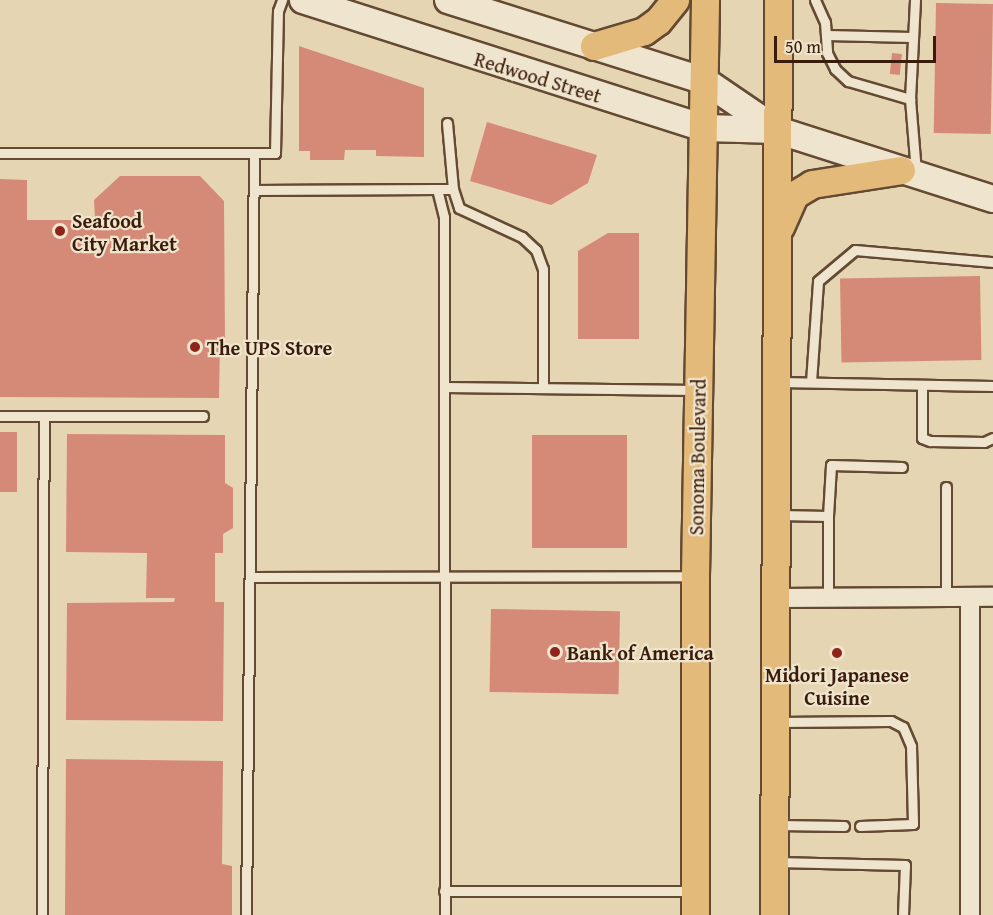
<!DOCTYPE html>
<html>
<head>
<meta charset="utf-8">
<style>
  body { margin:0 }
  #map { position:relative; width:993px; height:915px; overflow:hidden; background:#e6d5b2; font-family:"Gentium Book Plus",serif }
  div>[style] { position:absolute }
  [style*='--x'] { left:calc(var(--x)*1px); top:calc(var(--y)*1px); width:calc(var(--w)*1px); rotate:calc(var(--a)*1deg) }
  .building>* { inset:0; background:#d58a78; transform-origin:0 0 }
  .roads { filter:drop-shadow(2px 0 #644a33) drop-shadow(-2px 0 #644a33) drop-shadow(0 2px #644a33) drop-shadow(0 -2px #644a33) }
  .lane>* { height:9px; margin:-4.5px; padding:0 4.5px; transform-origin:4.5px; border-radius:4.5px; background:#efe4cd }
  .street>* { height:18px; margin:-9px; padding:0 9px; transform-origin:9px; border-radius:9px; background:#efe4cd }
  .secondary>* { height:26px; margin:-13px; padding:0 13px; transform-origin:13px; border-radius:13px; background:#efe4cd }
  .primary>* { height:27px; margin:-13.5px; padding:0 13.5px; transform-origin:13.5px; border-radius:13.5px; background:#e3ba79 }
  .dots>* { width:16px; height:16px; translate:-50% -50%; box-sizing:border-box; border:3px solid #efe4cd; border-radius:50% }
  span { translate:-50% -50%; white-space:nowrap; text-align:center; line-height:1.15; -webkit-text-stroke:4.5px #efe4cd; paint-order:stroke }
  .street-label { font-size:20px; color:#391c09 }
  .poi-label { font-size:20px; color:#391c09; font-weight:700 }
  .left { translate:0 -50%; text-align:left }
  .scale { position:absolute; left:774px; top:36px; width:162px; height:27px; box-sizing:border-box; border:3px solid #391c09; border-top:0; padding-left:8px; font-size:18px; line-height:21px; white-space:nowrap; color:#391c09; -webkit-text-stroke:4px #efe4cd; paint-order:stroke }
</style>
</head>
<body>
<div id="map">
  <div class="building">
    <i style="left:936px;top:3px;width:57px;height:130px;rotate:1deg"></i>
    <i style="clip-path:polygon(299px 46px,424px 88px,424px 157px,376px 156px,376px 150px,345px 150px,344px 160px,310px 160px,310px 151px,299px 151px)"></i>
    <i style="left:892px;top:53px;width:10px;height:21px;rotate:6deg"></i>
    <i style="clip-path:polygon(487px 122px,597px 155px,588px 183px,551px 205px,470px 181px)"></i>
    <i style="clip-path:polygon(120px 176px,200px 176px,224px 201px,225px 340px,220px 340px,219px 398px,0 397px,0 179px,27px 180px,27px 220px,95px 220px,94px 200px)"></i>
    <i style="clip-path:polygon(608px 233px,639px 233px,639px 339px,578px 339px,578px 251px)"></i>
    <i style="left:980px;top:276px;width:84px;height:140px;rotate:89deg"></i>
    <i style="left:0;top:432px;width:17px;height:60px"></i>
    <i style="clip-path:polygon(67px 434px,225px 435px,225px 483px,233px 488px,233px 528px,223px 534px,223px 553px,215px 553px,215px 602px,224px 602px,223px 721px,66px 720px,67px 603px,174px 602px,175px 598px,146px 598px,147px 553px,66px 552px)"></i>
    <i style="left:532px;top:435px;width:95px;height:113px"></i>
    <i style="left:491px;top:609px;width:129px;height:83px;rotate:1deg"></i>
    <i style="clip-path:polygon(66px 759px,223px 761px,222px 864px,232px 866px,232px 915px,65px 915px)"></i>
  </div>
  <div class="roads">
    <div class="lane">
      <i style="--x:815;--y:0;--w:24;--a:66"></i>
      <i style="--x:825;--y:22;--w:31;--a:86"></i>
      <i style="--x:827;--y:53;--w:18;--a:63"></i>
      <i style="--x:835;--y:69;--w:18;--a:43"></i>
      <i style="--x:848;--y:81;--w:65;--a:16.2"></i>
      <i style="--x:910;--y:99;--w:73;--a:85.3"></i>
      <i style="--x:827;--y:35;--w:84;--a:1.4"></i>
      <i style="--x:910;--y:99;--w:99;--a:-87.1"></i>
      <i style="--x:447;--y:123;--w:66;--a:84.8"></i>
      <i style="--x:0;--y:153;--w:275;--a:0"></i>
      <i style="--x:275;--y:153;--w:142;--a:-88.8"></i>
      <i style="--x:278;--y:11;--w:12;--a:-70"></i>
      <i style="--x:437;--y:189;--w:16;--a:0"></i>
      <i style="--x:453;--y:189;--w:20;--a:72"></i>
      <i style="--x:459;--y:208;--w:69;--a:24.7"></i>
      <i style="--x:522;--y:237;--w:19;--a:43"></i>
      <i style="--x:536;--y:250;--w:20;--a:70"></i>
      <i style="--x:543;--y:269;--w:119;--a:90"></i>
      <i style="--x:254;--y:190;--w:183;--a:-0.3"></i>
      <i style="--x:437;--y:189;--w:29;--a:76"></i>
      <i style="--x:444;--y:217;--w:698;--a:89.92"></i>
      <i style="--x:779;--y:382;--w:214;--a:1.1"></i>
      <i style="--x:811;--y:382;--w:101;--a:-86"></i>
      <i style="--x:818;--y:281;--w:48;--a:-40"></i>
      <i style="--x:855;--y:250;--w:139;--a:5"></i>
      <i style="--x:922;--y:385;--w:53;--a:90"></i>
      <i style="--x:922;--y:438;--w:9;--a:21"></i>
      <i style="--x:930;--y:441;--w:54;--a:1.1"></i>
      <i style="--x:984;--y:442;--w:10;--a:-24"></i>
      <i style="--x:445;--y:387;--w:251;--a:0.7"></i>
      <i style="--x:0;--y:416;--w:203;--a:0"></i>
      <i style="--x:779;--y:515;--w:49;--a:1.2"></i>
      <i style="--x:828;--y:516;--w:82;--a:90"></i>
      <i style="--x:828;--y:516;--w:51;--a:-86.6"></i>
      <i style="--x:831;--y:465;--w:71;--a:1.6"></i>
      <i style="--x:250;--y:577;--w:443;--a:-0.1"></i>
      <i style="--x:946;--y:598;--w:111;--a:-90"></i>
      <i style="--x:778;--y:722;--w:113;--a:-0.5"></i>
      <i style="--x:891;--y:721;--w:13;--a:27"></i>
      <i style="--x:903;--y:727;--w:21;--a:67"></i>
      <i style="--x:911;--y:746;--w:78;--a:88.5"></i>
      <i style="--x:913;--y:824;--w:53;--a:177.8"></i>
      <i style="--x:778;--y:825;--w:66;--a:0.9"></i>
      <i style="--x:776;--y:862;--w:129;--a:1.3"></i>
      <i style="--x:905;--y:865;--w:50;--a:92.3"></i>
      <i style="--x:444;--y:891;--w:248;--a:0"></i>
      <i style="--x:42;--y:915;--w:499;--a:-89.8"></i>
      <i style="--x:246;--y:915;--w:762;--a:-89.4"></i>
    </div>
    <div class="street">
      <i style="--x:777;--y:598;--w:216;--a:-0.3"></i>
      <i style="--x:970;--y:598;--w:317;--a:90"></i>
    </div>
    <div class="secondary">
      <i style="--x:303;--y:0;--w:421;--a:17.7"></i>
      <i style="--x:704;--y:128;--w:73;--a:1.6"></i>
      <i style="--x:777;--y:130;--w:227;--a:17.7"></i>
      <i style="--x:448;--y:0;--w:269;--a:17.5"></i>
      <i style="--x:705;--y:81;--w:87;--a:34.2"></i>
    </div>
    <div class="primary">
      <i style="--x:594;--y:46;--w:52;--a:-16.7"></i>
      <i style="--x:644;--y:31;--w:17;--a:-36"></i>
      <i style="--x:658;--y:21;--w:27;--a:-51"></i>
      <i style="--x:780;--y:227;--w:35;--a:-66"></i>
      <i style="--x:794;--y:195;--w:21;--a:-31"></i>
      <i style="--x:812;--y:184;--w:90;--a:-8.9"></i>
      <i style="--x:695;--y:915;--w:340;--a:-90"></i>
      <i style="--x:695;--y:575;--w:575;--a:-89"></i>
      <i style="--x:774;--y:915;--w:915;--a:-89.75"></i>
    </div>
  </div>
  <div class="dots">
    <i style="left:60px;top:231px;background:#8f2418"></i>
    <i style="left:195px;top:347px;background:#8f2418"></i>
    <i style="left:555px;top:652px;background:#8f2418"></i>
    <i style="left:837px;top:653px;background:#8f2418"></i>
  </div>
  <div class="street-label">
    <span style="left:538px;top:77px;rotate:17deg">Redwood Street</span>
    <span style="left:697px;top:457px;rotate:-89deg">Sonoma Boulevard</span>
  </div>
  <div class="poi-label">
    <span class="left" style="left:72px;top:232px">Seafood<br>City Market</span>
    <span class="left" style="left:207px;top:347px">The UPS Store</span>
    <span class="left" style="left:567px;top:652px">Bank of America</span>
    <span style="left:837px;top:686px">Midori Japanese<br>Cuisine</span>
  </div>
  <div class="scale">50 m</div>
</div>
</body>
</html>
